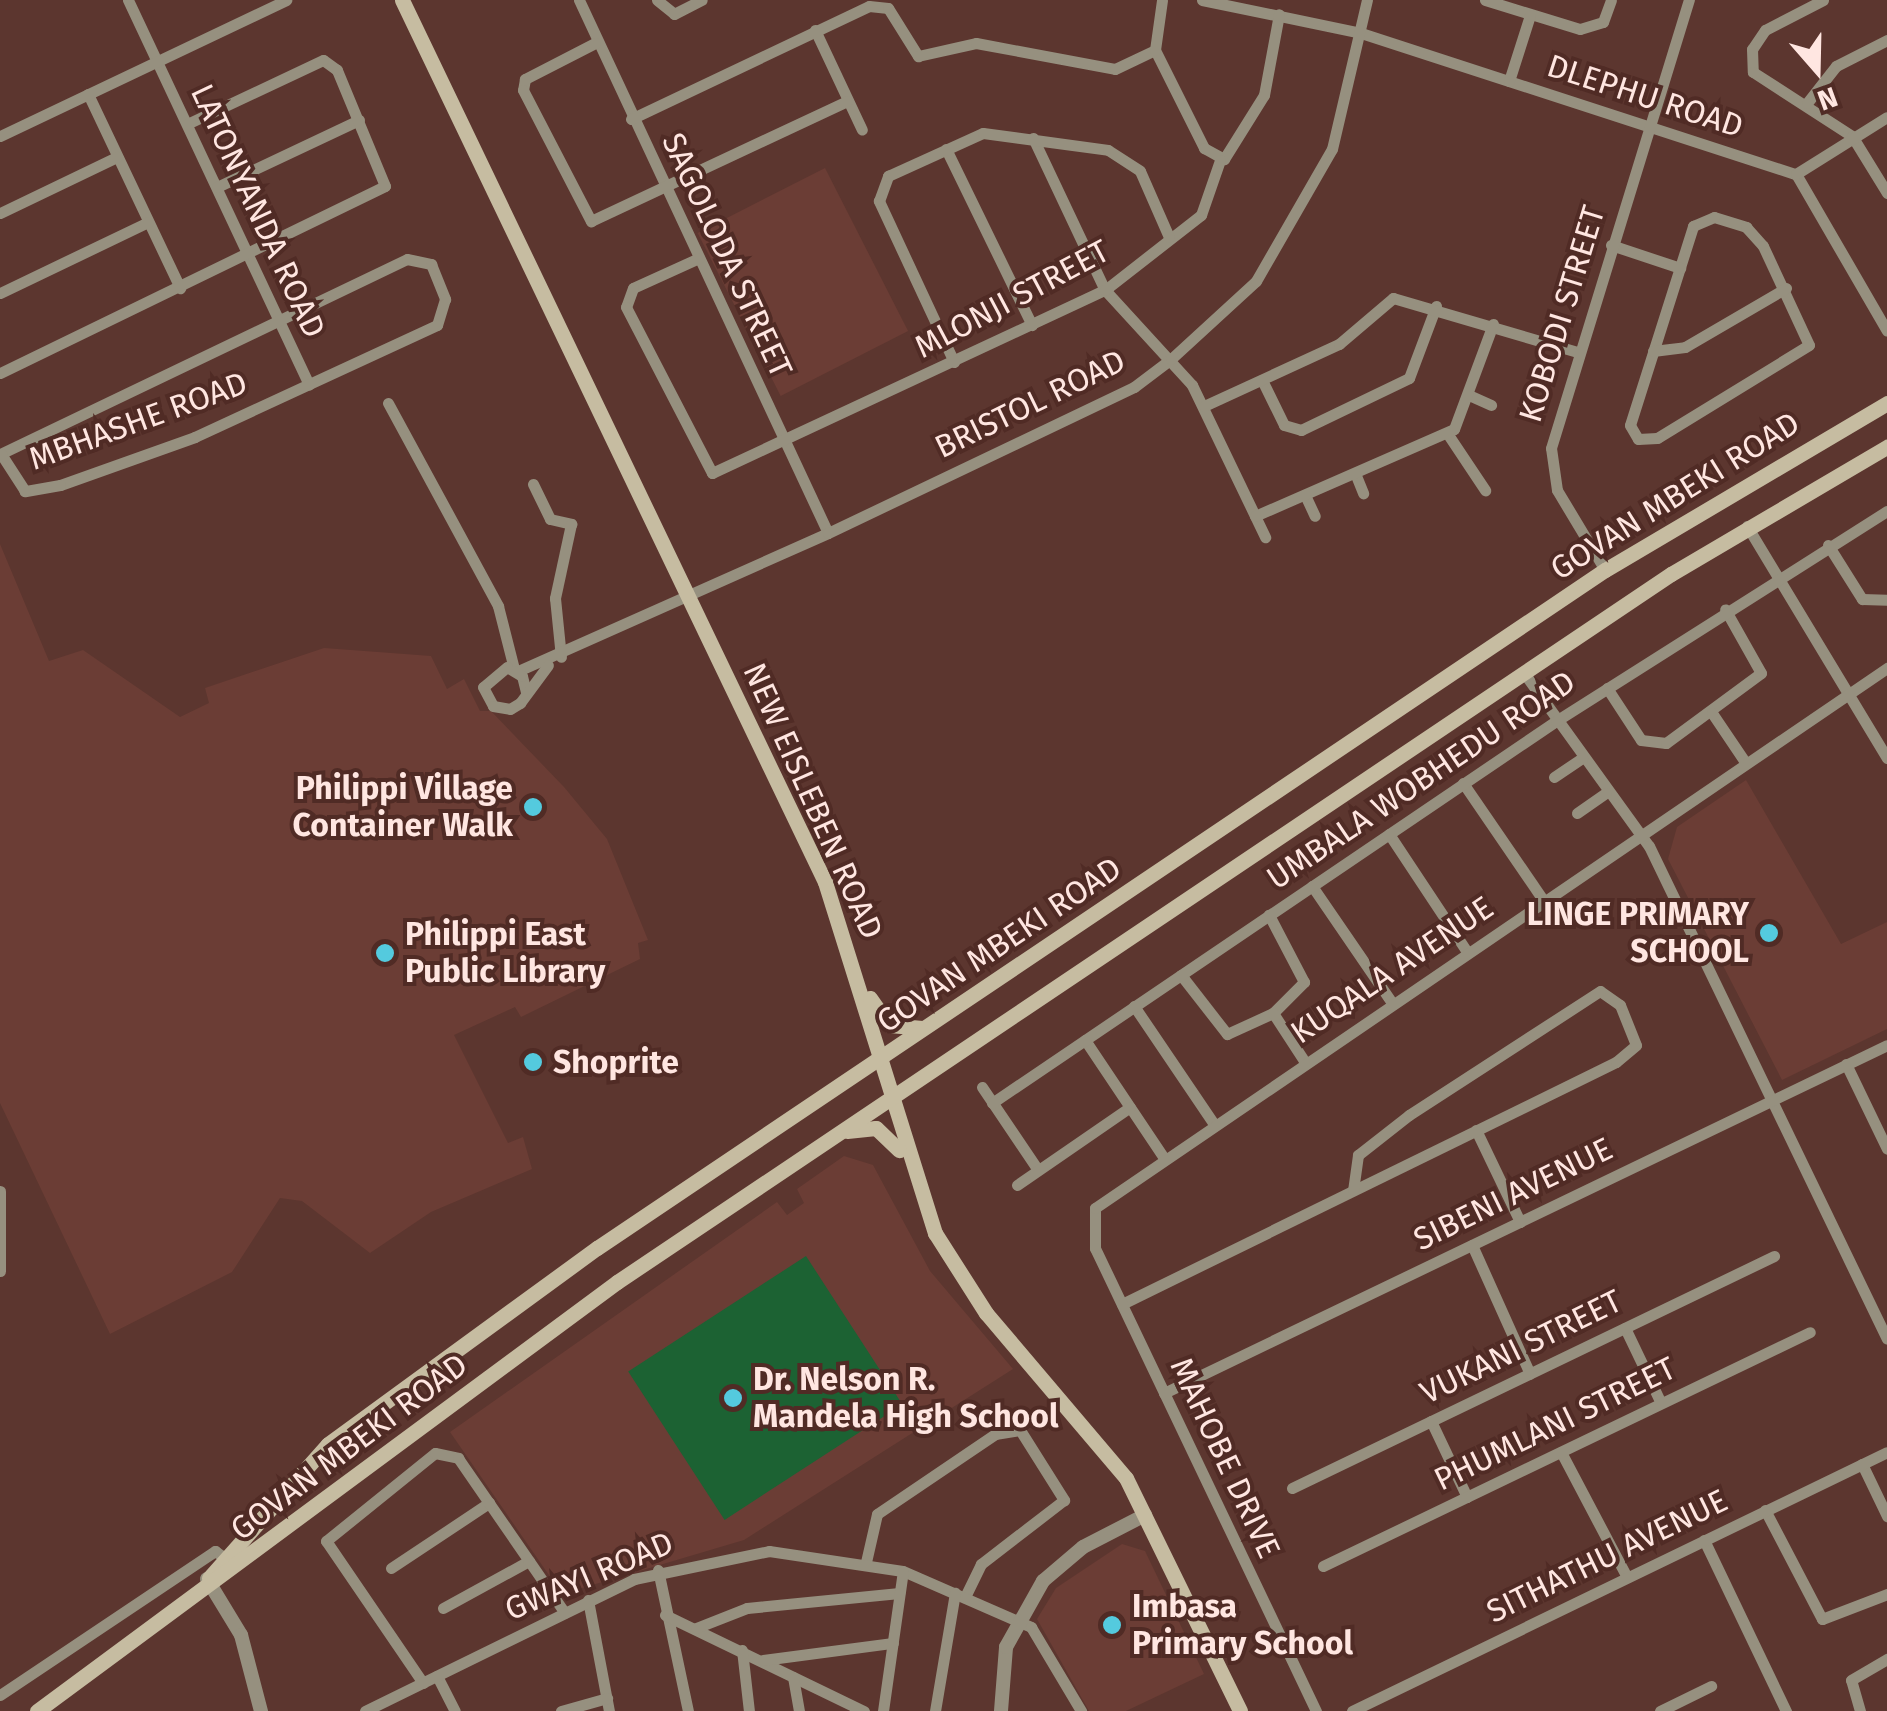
<!DOCTYPE html>
<html>
<head>
<meta charset="utf-8">
<style>
  body { margin:0 }
  #map { position:relative; width:1887px; height:1711px; overflow:hidden; background:#5c362f; font-family:"Fira Sans",sans-serif }
  div>[style] { position:absolute }
  [style*='--x'] { left:calc(var(--x)*1px); top:calc(var(--y)*1px); width:calc(var(--w)*1px); rotate:calc(var(--a)*1deg) }
  .built>* { inset:0; background:#6b3d35; transform-origin:0 0 }
  .green>* { inset:0; background:#1c6233; transform-origin:0 0 }
  .minor>* { height:11px; margin:-5.5px; padding:0 5.5px; transform-origin:5.5px; border-radius:5.5px; background:#96907f }
  .tertiary>* { height:14px; margin:-7px; padding:0 7px; transform-origin:7px; border-radius:7px; background:#96907f }
  .secondary>* { height:15px; margin:-7.5px; padding:0 7.5px; transform-origin:7.5px; border-radius:7.5px; background:#c6bca1 }
  .dots>* { width:28px; height:28px; translate:-50% -50%; box-sizing:border-box; border:5px solid #502b25; border-radius:50% }
  span { translate:-50% -50%; white-space:nowrap; text-align:center; line-height:1.15; -webkit-text-stroke:8px #502b25; paint-order:stroke }
  .street-label { font-size:32px; color:#ffe6e1 }
  .poi-label { font-size:32px; color:#ffe6e1; font-weight:700 }
  .right { translate:-100% -50%; text-align:right }
  .left { translate:0 -50%; text-align:left }
  .north { position:absolute; left:1767px; top:20px; width:100px; height:100px; -webkit-text-stroke:8px #502b25; paint-order:stroke; rotate:160deg; font-size:28px; font-weight:700; line-height:40px; text-align:center; color:#ffe6e1 }
  .north::after { content:''; display:block; margin:auto; width:35px; height:45px; background:#ffe6e1; clip-path:polygon(50% 0,100% 100%,50% 72%,0 100%) }
</style>
</head>
<body>
<div id="map">
  <div class="built">
    <i style="left:825px;top:168px;width:183px;height:143px;rotate:63deg"></i>
    <i style="clip-path:polygon(0 544px,49px 661px,83px 650px,180px 717px,209px 703px,205px 688px,324px 648px,431px 656px,447px 689px,464px 679px,480px 711px,491px 711px,564px 787px,607px 839px,648px 940px,638px 943px,640px 959px,521px 1017px,515px 1007px,454px 1035px,508px 1143px,523px 1137px,532px 1169px,431px 1212px,370px 1253px,302px 1201px,280px 1198px,232px 1272px,110px 1334px,0 1103px)"></i>
    <i style="clip-path:polygon(1746px 780px,1841px 944px,1887px 922px,1887px 1029px,1782px 1080px,1668px 859px,1677px 827px)"></i>
    <i style="clip-path:polygon(844px 1156px,873px 1165px,930px 1271px,1013px 1369px,744px 1540px,562px 1594px,450px 1432px,777px 1202px,787px 1215px,804px 1203px,797px 1189px)"></i>
    <i style="clip-path:polygon(1122px 1544px,1145px 1551px,1204px 1674px,1126px 1711px,1089px 1711px,1037px 1619px,1056px 1588px)"></i>
  </div>
  <div class="green">
    <i style="left:806px;top:1256px;width:177px;height:212px;rotate:57deg"></i>
  </div>
  <div class="minor">
    <i style="--x:128;--y:0;--w:425;--a:64.8"></i>
    <i style="--x:579;--y:0;--w:588;--a:64.96"></i>
    <i style="--x:657;--y:0;--w:22;--a:39"></i>
    <i style="--x:674;--y:14;--w:31;--a:-27"></i>
    <i style="--x:1202;--y:0;--w:162;--a:11.7"></i>
    <i style="--x:1361;--y:33;--w:457;--a:18"></i>
    <i style="--x:1796;--y:174;--w:181;--a:59.9"></i>
    <i style="--x:1485;--y:0;--w:99;--a:17"></i>
    <i style="--x:1580;--y:29;--w:24;--a:-17"></i>
    <i style="--x:1603;--y:22;--w:23;--a:-70"></i>
    <i style="--x:1823;--y:0;--w:65;--a:152.7"></i>
    <i style="--x:1765;--y:30;--w:23;--a:124"></i>
    <i style="--x:1752;--y:49;--w:23;--a:88"></i>
    <i style="--x:1753;--y:72;--w:118;--a:32.9"></i>
    <i style="--x:1852;--y:136;--w:67;--a:58.4"></i>
    <i style="--x:815;--y:30;--w:110;--a:64.8"></i>
    <i style="--x:595;--y:43;--w:79;--a:152.8"></i>
    <i style="--x:525;--y:79;--w:11;--a:100"></i>
    <i style="--x:523;--y:90;--w:148;--a:62.6"></i>
    <i style="--x:591;--y:221;--w:283;--a:-25.1"></i>
    <i style="--x:1155;--y:50;--w:110;--a:63.4"></i>
    <i style="--x:1204;--y:148;--w:23;--a:29"></i>
    <i style="--x:1224;--y:159;--w:75;--a:-58"></i>
    <i style="--x:1264;--y:95;--w:82;--a:-79.5"></i>
    <i style="--x:1509;--y:81;--w:69;--a:-72.3"></i>
    <i style="--x:88;--y:94;--w:215;--a:64.6"></i>
    <i style="--x:1807;--y:103;--w:47;--a:-51.9"></i>
    <i style="--x:1836;--y:66;--w:57;--a:-27"></i>
    <i style="--x:631;--y:119;--w:263;--a:-25.4"></i>
    <i style="--x:869;--y:6;--w:19;--a:6"></i>
    <i style="--x:888;--y:8;--w:57;--a:58"></i>
    <i style="--x:918;--y:56;--w:59;--a:-12.6"></i>
    <i style="--x:976;--y:43;--w:141;--a:10.6"></i>
    <i style="--x:1115;--y:69;--w:44;--a:-25.4"></i>
    <i style="--x:1155;--y:50;--w:50;--a:-82"></i>
    <i style="--x:0;--y:136;--w:317;--a:-25.4"></i>
    <i style="--x:1033;--y:138;--w:168;--a:64.7"></i>
    <i style="--x:1105;--y:290;--w:129;--a:47.5"></i>
    <i style="--x:1192;--y:385;--w:169;--a:64.3"></i>
    <i style="--x:946;--y:149;--w:196;--a:64"></i>
    <i style="--x:1796;--y:174;--w:107;--a:-32.1"></i>
    <i style="--x:217;--y:187;--w:157;--a:-25.3"></i>
    <i style="--x:0;--y:213;--w:130;--a:-25.6"></i>
    <i style="--x:1714;--y:217;--w:34;--a:17"></i>
    <i style="--x:1746;--y:227;--w:25;--a:48"></i>
    <i style="--x:1763;--y:246;--w:109;--a:65.1"></i>
    <i style="--x:1809;--y:345;--w:178;--a:148.5"></i>
    <i style="--x:1657;--y:438;--w:19;--a:177"></i>
    <i style="--x:1638;--y:439;--w:16;--a:-120"></i>
    <i style="--x:1630;--y:425;--w:209;--a:-72.4"></i>
    <i style="--x:1693;--y:226;--w:23;--a:-23"></i>
    <i style="--x:1611;--y:245;--w:73;--a:18.4"></i>
    <i style="--x:699;--y:258;--w:72;--a:155.6"></i>
    <i style="--x:633;--y:288;--w:20;--a:110"></i>
    <i style="--x:626;--y:307;--w:187;--a:62.6"></i>
    <i style="--x:712;--y:473;--w:434;--a:-25"></i>
    <i style="--x:1105;--y:290;--w:122;--a:-38"></i>
    <i style="--x:1201;--y:215;--w:58;--a:-70.9"></i>
    <i style="--x:0;--y:293;--w:164;--a:-25.6"></i>
    <i style="--x:1653;--y:351;--w:32;--a:-7"></i>
    <i style="--x:1685;--y:347;--w:117;--a:-30.3"></i>
    <i style="--x:954;--y:362;--w:178;--a:-115"></i>
    <i style="--x:879;--y:201;--w:27;--a:-70"></i>
    <i style="--x:888;--y:176;--w:104;--a:-24.4"></i>
    <i style="--x:983;--y:133;--w:126;--a:7.7"></i>
    <i style="--x:1108;--y:150;--w:38;--a:33"></i>
    <i style="--x:1140;--y:171;--w:72;--a:66.3"></i>
    <i style="--x:0;--y:373;--w:428;--a:-25.9"></i>
    <i style="--x:385;--y:186;--w:126;--a:-112.5"></i>
    <i style="--x:337;--y:70;--w:17;--a:-144"></i>
    <i style="--x:323;--y:60;--w:150;--a:154.8"></i>
    <i style="--x:1262;--y:380;--w:50;--a:63.9"></i>
    <i style="--x:1284;--y:425;--w:18;--a:16"></i>
    <i style="--x:1301;--y:430;--w:120;--a:-25.7"></i>
    <i style="--x:1409;--y:378;--w:77;--a:-69.4"></i>
    <i style="--x:1471;--y:396;--w:22;--a:24"></i>
    <i style="--x:388;--y:403;--w:231;--a:61.5"></i>
    <i style="--x:498;--y:606;--w:65;--a:75.7"></i>
    <i style="--x:1204;--y:406;--w:149;--a:-24.7"></i>
    <i style="--x:1339;--y:344;--w:71;--a:-40.4"></i>
    <i style="--x:1393;--y:298;--w:193;--a:16.3"></i>
    <i style="--x:1447;--y:433;--w:69;--a:56.3"></i>
    <i style="--x:0;--y:454;--w:451;--a:-25.6"></i>
    <i style="--x:407;--y:259;--w:25;--a:12"></i>
    <i style="--x:431;--y:264;--w:38;--a:68"></i>
    <i style="--x:445;--y:299;--w:27;--a:107"></i>
    <i style="--x:437;--y:325;--w:267;--a:155.2"></i>
    <i style="--x:195;--y:437;--w:143;--a:160.4"></i>
    <i style="--x:60;--y:485;--w:36;--a:170"></i>
    <i style="--x:25;--y:491;--w:44;--a:-123"></i>
    <i style="--x:1355;--y:473;--w:22;--a:68"></i>
    <i style="--x:533;--y:484;--w:39;--a:64"></i>
    <i style="--x:550;--y:519;--w:22;--a:13"></i>
    <i style="--x:571;--y:524;--w:76;--a:102.2"></i>
    <i style="--x:555;--y:598;--w:59;--a:84.2"></i>
    <i style="--x:1305;--y:495;--w:23;--a:65"></i>
    <i style="--x:1255;--y:516;--w:217;--a:-23.6"></i>
    <i style="--x:1454;--y:429;--w:112;--a:-69.6"></i>
    <i style="--x:1747;--y:526;--w:271;--a:58.9"></i>
    <i style="--x:1828;--y:545;--w:64;--a:57.8"></i>
    <i style="--x:1862;--y:599;--w:25;--a:2"></i>
    <i style="--x:1605;--y:570;--w:93;--a:-121"></i>
    <i style="--x:1557;--y:490;--w:42;--a:-98.1"></i>
    <i style="--x:1551;--y:448;--w:469;--a:-72.9"></i>
    <i style="--x:518;--y:671;--w:339;--a:-24"></i>
    <i style="--x:828;--y:533;--w:339;--a:-25.5"></i>
    <i style="--x:1134;--y:387;--w:46;--a:-37.1"></i>
    <i style="--x:1171;--y:359;--w:115;--a:-42.5"></i>
    <i style="--x:1256;--y:281;--w:152;--a:-60.1"></i>
    <i style="--x:1332;--y:149;--w:153;--a:-76.8"></i>
    <i style="--x:1524;--y:673;--w:213;--a:54.2"></i>
    <i style="--x:1649;--y:846;--w:547;--a:64.23"></i>
    <i style="--x:1607;--y:688;--w:62;--a:56.8"></i>
    <i style="--x:1641;--y:740;--w:25;--a:7"></i>
    <i style="--x:1666;--y:743;--w:118;--a:-36.4"></i>
    <i style="--x:1761;--y:673;--w:73;--a:-119.4"></i>
    <i style="--x:526;--y:692;--w:16;--a:-104"></i>
    <i style="--x:522;--y:676;--w:17;--a:-149"></i>
    <i style="--x:507;--y:667;--w:31;--a:140"></i>
    <i style="--x:483;--y:687;--w:21;--a:62"></i>
    <i style="--x:493;--y:706;--w:17;--a:10"></i>
    <i style="--x:510;--y:709;--w:12;--a:-31"></i>
    <i style="--x:520;--y:703;--w:47;--a:-53.6"></i>
    <i style="--x:1712;--y:713;--w:59;--a:56"></i>
    <i style="--x:1554;--y:777;--w:34;--a:-34"></i>
    <i style="--x:1463;--y:783;--w:142;--a:55.6"></i>
    <i style="--x:1577;--y:813;--w:35;--a:-35"></i>
    <i style="--x:1389;--y:834;--w:141;--a:56.5"></i>
    <i style="--x:1312;--y:886;--w:142;--a:55.6"></i>
    <i style="--x:1181;--y:975;--w:75;--a:52.1"></i>
    <i style="--x:1227;--y:1034;--w:51;--a:-24.5"></i>
    <i style="--x:1273;--y:1013;--w:44;--a:-45"></i>
    <i style="--x:1304;--y:982;--w:76;--a:-117.6"></i>
    <i style="--x:1134;--y:1006;--w:143;--a:55.9"></i>
    <i style="--x:1273;--y:1013;--w:59;--a:56.9"></i>
    <i style="--x:1085;--y:1040;--w:142;--a:56.2"></i>
    <i style="--x:1846;--y:1064;--w:94;--a:64.2"></i>
    <i style="--x:982;--y:1087;--w:100;--a:56"></i>
    <i style="--x:992;--y:1103;--w:681;--a:-34.11"></i>
    <i style="--x:1556;--y:721;--w:392;--a:-32.4"></i>
    <i style="--x:1476;--y:1130;--w:102;--a:64.4"></i>
    <i style="--x:1017;--y:1185;--w:137;--a:-34.6"></i>
    <i style="--x:0;--y:1191;--w:80;--a:90"></i>
    <i style="--x:1472;--y:1245;--w:141;--a:65.8"></i>
    <i style="--x:1122;--y:1304;--w:550;--a:-26.1"></i>
    <i style="--x:1616;--y:1062;--w:26;--a:-40"></i>
    <i style="--x:1636;--y:1045;--w:43;--a:-111.8"></i>
    <i style="--x:1620;--y:1005;--w:24;--a:-145"></i>
    <i style="--x:1600;--y:991;--w:228;--a:147"></i>
    <i style="--x:1409;--y:1115;--w:65;--a:141.9"></i>
    <i style="--x:1358;--y:1155;--w:35;--a:98"></i>
    <i style="--x:1625;--y:1328;--w:83;--a:64.4"></i>
    <i style="--x:1164;--y:1393;--w:802;--a:-25.7"></i>
    <i style="--x:1431;--y:1421;--w:84;--a:64.7"></i>
    <i style="--x:1561;--y:1452;--w:141;--a:62.2"></i>
    <i style="--x:1862;--y:1464;--w:58;--a:64.3"></i>
    <i style="--x:1292;--y:1488;--w:535;--a:-25.7"></i>
    <i style="--x:1765;--y:1510;--w:123;--a:62.4"></i>
    <i style="--x:1822;--y:1619;--w:70;--a:-21"></i>
    <i style="--x:1704;--y:1540;--w:190;--a:64.4"></i>
    <i style="--x:866;--y:1562;--w:49;--a:-77.1"></i>
    <i style="--x:877;--y:1514;--w:143;--a:-34.1"></i>
    <i style="--x:995;--y:1434;--w:25;--a:-9"></i>
    <i style="--x:1020;--y:1430;--w:83;--a:57.8"></i>
    <i style="--x:1064;--y:1500;--w:105;--a:142.4"></i>
    <i style="--x:981;--y:1564;--w:37;--a:116"></i>
    <i style="--x:1323;--y:1566;--w:540;--a:-25.66"></i>
    <i style="--x:391;--y:1568;--w:118;--a:-33.6"></i>
    <i style="--x:658;--y:1570;--w:144;--a:78"></i>
    <i style="--x:588;--y:1600;--w:113;--a:79.3"></i>
    <i style="--x:443;--y:1608;--w:98;--a:-28.7"></i>
    <i style="--x:665;--y:1615;--w:221;--a:25.8"></i>
    <i style="--x:696;--y:1628;--w:55;--a:-21.4"></i>
    <i style="--x:747;--y:1608;--w:153;--a:-5.6"></i>
    <i style="--x:742;--y:1650;--w:61;--a:83.5"></i>
    <i style="--x:763;--y:1660;--w:131;--a:-7.5"></i>
    <i style="--x:437;--y:1676;--w:39;--a:63"></i>
    <i style="--x:793;--y:1677;--w:35;--a:80"></i>
    <i style="--x:423;--y:1683;--w:172;--a:-124.3"></i>
    <i style="--x:326;--y:1541;--w:140;--a:-38.9"></i>
    <i style="--x:435;--y:1453;--w:24;--a:12"></i>
    <i style="--x:458;--y:1458;--w:188;--a:55.4"></i>
    <i style="--x:0;--y:1695;--w:259;--a:-33.8"></i>
    <i style="--x:215;--y:1551;--w:12;--a:35"></i>
    <i style="--x:365;--y:1711;--w:300;--a:-26.1"></i>
    <i style="--x:634;--y:1579;--w:138;--a:-11.7"></i>
    <i style="--x:769;--y:1551;--w:135;--a:8.5"></i>
    <i style="--x:903;--y:1571;--w:140;--a:23.6"></i>
    <i style="--x:1031;--y:1627;--w:98;--a:59.2"></i>
    <i style="--x:561;--y:1711;--w:48;--a:-15.8"></i>
    <i style="--x:883;--y:1711;--w:141;--a:-81.9"></i>
    <i style="--x:935;--y:1711;--w:120;--a:-80.4"></i>
    <i style="--x:1316;--y:1711;--w:513;--a:-115.52"></i>
    <i style="--x:1095;--y:1248;--w:40;--a:-90"></i>
    <i style="--x:1095;--y:1208;--w:959;--a:-34.29"></i>
    <i style="--x:1352;--y:1711;--w:594;--a:-25.83"></i>
    <i style="--x:1660;--y:1711;--w:57;--a:-26.1"></i>
    <i style="--x:1860;--y:1711;--w:32;--a:-106"></i>
    <i style="--x:1851;--y:1680;--w:42;--a:-30.3"></i>
  </div>
  <div class="tertiary">
    <i style="--x:207;--y:1579;--w:66;--a:58.7"></i>
    <i style="--x:241;--y:1635;--w:79;--a:75.3"></i>
    <i style="--x:1001;--y:1711;--w:64;--a:-85.5"></i>
    <i style="--x:1006;--y:1647;--w:76;--a:-60.7"></i>
    <i style="--x:1043;--y:1581;--w:52;--a:-40.4"></i>
    <i style="--x:1083;--y:1547;--w:70;--a:-27.3"></i>
  </div>
  <div class="secondary">
    <i style="--x:402;--y:0;--w:978;--a:64.38"></i>
    <i style="--x:825;--y:882;--w:368;--a:72.6"></i>
    <i style="--x:935;--y:1233;--w:95;--a:57.5"></i>
    <i style="--x:986;--y:1313;--w:216;--a:49.7"></i>
    <i style="--x:1126;--y:1478;--w:259;--a:63.9"></i>
    <i style="--x:870;--y:998;--w:33;--a:55"></i>
    <i style="--x:889;--y:1025;--w:33;--a:5"></i>
    <i style="--x:847;--y:1131;--w:29;--a:-6"></i>
    <i style="--x:876;--y:1128;--w:32;--a:44"></i>
    <i style="--x:209;--y:1578;--w:179;--a:-48.4"></i>
    <i style="--x:328;--y:1444;--w:333;--a:-36.1"></i>
    <i style="--x:597;--y:1248;--w:1215;--a:-33.93"></i>
    <i style="--x:1605;--y:570;--w:328;--a:-30.6"></i>
    <i style="--x:37;--y:1711;--w:721;--a:-36.49"></i>
    <i style="--x:617;--y:1282;--w:1270;--a:-33.89"></i>
    <i style="--x:1671;--y:574;--w:251;--a:-30.5"></i>
  </div>
  <div class="dots">
    <i style="left:533px;top:807px;background:#54cade"></i>
    <i style="left:1769px;top:933px;background:#54cade"></i>
    <i style="left:385px;top:953px;background:#54cade"></i>
    <i style="left:533px;top:1062px;background:#54cade"></i>
    <i style="left:733px;top:1398px;background:#54cade"></i>
    <i style="left:1112px;top:1625px;background:#54cade"></i>
  </div>
  <div class="street-label">
    <span style="left:1645px;top:96px;rotate:18deg">DLEPHU ROAD</span>
    <span style="left:258px;top:211px;rotate:65deg">LATONYANDA ROAD</span>
    <span style="left:727px;top:255px;rotate:65deg">SAGOLODA STREET</span>
    <span style="left:1012px;top:299px;rotate:-28deg">MLONJI STREET</span>
    <span style="left:1562px;top:314px;rotate:-73deg">KOBODI STREET</span>
    <span style="left:1030px;top:404px;rotate:-26deg">BRISTOL ROAD</span>
    <span style="left:138px;top:421px;rotate:-20deg">MBHASHE ROAD</span>
    <span style="left:1675px;top:496px;rotate:-32deg">GOVAN MBEKI ROAD</span>
    <span style="left:1421px;top:780px;rotate:-34deg">UMBALA WOBHEDU ROAD</span>
    <span style="left:813px;top:801px;rotate:66deg">NEW EISLEBEN ROAD</span>
    <span style="left:999px;top:945px;rotate:-34deg">GOVAN MBEKI ROAD</span>
    <span style="left:1392px;top:970px;rotate:-34deg">KUQALA AVENUE</span>
    <span style="left:1513px;top:1194px;rotate:-26deg">SIBENI AVENUE</span>
    <span style="left:1521px;top:1347px;rotate:-26deg">VUKANI STREET</span>
    <span style="left:1555px;top:1424px;rotate:-26deg">PHUMLANI STREET</span>
    <span style="left:349px;top:1447px;rotate:-37deg">GOVAN MBEKI ROAD</span>
    <span style="left:1225px;top:1458px;rotate:65deg">MAHOBE DRIVE</span>
    <span style="left:1607px;top:1556px;rotate:-26deg">SITHATHU AVENUE</span>
    <span style="left:589px;top:1576px;rotate:-23deg">GWAYI ROAD</span>
  </div>
  <div class="poi-label">
    <span class="right" style="left:513px;top:807px">Philippi Village<br>Container Walk</span>
    <span class="right" style="left:1749px;top:933px">LINGE PRIMARY<br>SCHOOL</span>
    <span class="left" style="left:405px;top:953px">Philippi East<br>Public Library</span>
    <span class="left" style="left:553px;top:1062px">Shoprite</span>
    <span class="left" style="left:753px;top:1398px">Dr. Nelson R.<br>Mandela High School</span>
    <span class="left" style="left:1132px;top:1625px">Imbasa<br>Primary School</span>
  </div>
  <div class="north">N</div>
</div>
</body>
</html>
